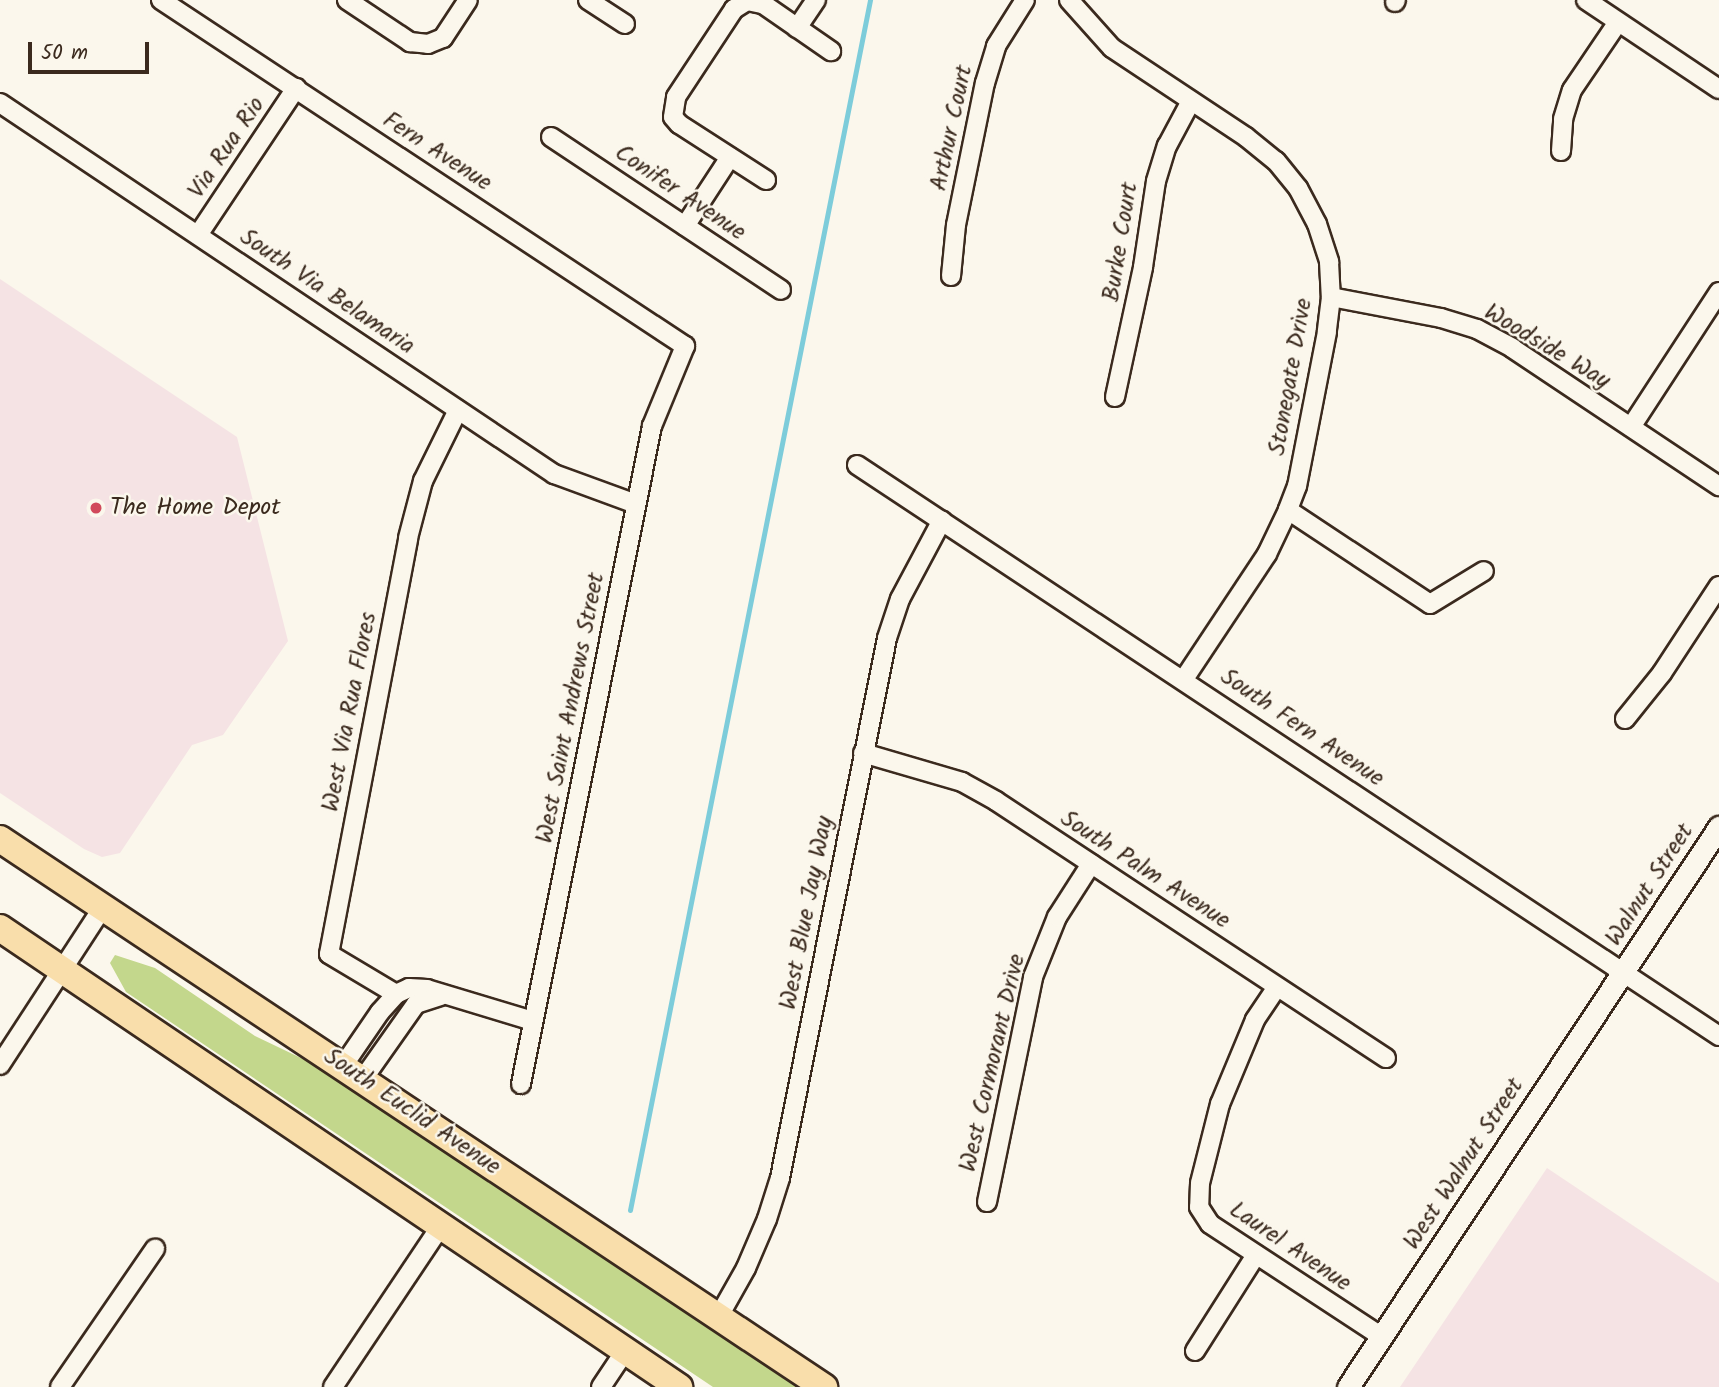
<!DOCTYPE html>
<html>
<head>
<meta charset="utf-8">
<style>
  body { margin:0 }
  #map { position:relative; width:1719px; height:1387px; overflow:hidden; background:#fbf7ec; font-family:Kalam,sans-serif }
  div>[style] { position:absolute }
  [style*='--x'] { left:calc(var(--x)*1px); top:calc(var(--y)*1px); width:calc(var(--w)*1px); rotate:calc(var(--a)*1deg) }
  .built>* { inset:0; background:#f5e3e4 }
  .green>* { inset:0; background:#c3d78c }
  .stream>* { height:5px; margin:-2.5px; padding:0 2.5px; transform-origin:2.5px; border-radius:2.5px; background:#7dccda }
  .roads { filter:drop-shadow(2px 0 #3b2a1e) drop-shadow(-2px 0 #3b2a1e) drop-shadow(0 2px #3b2a1e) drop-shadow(0 -2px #3b2a1e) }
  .minor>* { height:18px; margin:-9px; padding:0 9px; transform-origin:9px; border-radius:9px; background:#fbf7ec }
  .tertiary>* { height:21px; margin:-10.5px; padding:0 10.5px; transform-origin:10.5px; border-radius:10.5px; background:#fbf7ec }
  .primary>* { height:26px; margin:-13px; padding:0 13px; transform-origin:13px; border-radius:13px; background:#f9deab }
  .dots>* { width:19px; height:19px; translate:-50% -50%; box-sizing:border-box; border:4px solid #fbf7ec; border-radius:50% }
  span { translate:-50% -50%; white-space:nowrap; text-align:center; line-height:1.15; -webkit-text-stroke:5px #fbf7ec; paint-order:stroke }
  .street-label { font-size:24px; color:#3b2a1e }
  .poi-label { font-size:24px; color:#3b2a1e }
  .left { translate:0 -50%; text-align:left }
  .scale { position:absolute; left:28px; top:42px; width:121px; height:32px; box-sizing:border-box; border:4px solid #3b2a1e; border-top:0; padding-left:9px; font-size:21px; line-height:24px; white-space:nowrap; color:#3b2a1e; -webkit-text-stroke:5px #fbf7ec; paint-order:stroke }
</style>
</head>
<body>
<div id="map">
  <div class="built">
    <i style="clip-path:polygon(0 279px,237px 437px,288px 641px,223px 735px,192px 745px,120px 853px,102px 857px,84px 849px,0 793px)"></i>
    <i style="clip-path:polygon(1547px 1168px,1719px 1283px,1719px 1387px,1400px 1387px)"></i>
  </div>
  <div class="green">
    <i style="clip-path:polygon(115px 955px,155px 968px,255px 1036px,326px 1070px,802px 1387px,713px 1387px,126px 992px,110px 963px)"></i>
  </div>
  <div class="stream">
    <i style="--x:630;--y:1210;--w:1234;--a:-78.78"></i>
  </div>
  <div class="roads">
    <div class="minor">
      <i style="--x:161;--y:0;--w:628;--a:33.44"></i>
      <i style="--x:685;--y:346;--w:87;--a:112.4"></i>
      <i style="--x:652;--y:426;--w:671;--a:101.26"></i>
      <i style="--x:347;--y:0;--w:76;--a:33.7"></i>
      <i style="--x:410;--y:42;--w:18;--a:6"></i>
      <i style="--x:428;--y:44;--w:16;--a:-22"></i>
      <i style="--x:443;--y:38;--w:45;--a:-56.7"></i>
      <i style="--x:588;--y:0;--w:44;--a:33"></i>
      <i style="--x:1069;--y:0;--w:64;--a:48.1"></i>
      <i style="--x:1112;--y:48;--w:161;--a:33.6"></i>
      <i style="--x:1246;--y:137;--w:38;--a:39"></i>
      <i style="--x:1276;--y:161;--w:35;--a:51"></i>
      <i style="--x:1298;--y:188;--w:41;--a:62.2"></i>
      <i style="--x:1317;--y:224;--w:40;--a:72"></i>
      <i style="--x:1329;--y:262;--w:35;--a:87"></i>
      <i style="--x:1331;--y:297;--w:35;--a:97"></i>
      <i style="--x:1327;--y:332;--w:157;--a:101"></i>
      <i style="--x:1297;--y:486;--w:26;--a:111"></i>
      <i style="--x:1288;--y:510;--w:49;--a:115.5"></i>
      <i style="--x:1267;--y:554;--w:150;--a:123.6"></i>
      <i style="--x:1586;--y:0;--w:160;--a:33.8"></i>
      <i style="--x:1395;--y:2;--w:2;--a:-63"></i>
      <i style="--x:797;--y:28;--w:34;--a:-56"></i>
      <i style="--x:0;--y:103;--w:667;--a:33.81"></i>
      <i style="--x:554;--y:474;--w:87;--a:20.1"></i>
      <i style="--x:551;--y:137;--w:276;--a:33.6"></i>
      <i style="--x:1561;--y:151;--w:32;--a:-86"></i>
      <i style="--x:1563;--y:119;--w:30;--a:-73"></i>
      <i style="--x:1572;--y:90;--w:82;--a:-55.9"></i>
      <i style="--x:766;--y:180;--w:103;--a:-147.2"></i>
      <i style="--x:679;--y:124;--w:9;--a:-131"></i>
      <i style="--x:673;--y:117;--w:20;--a:-81"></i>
      <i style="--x:676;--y:97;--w:105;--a:-56.6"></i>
      <i style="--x:734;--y:9;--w:15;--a:-32"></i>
      <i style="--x:747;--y:1;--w:16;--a:11"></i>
      <i style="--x:763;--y:4;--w:83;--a:34.7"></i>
      <i style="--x:685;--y:226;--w:82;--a:-56.9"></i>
      <i style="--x:198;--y:235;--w:177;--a:-56.3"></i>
      <i style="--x:951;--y:276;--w:51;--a:-84.4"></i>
      <i style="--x:956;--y:225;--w:145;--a:-78.5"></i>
      <i style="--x:985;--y:83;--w:39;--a:-73"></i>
      <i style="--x:996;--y:46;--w:54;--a:-57.8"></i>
      <i style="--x:1331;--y:297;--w:112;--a:10.8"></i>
      <i style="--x:1441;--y:318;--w:38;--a:17"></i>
      <i style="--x:1477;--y:329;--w:40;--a:28"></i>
      <i style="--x:1512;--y:348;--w:249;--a:33.7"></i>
      <i style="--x:1115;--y:397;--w:133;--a:-77.8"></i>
      <i style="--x:1143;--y:267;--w:87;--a:-81.4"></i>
      <i style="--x:1156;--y:181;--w:37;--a:-73"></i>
      <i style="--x:1167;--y:146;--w:51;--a:-61.9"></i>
      <i style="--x:1631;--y:427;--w:161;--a:-56.9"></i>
      <i style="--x:857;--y:465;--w:1034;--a:33.52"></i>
      <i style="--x:1288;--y:510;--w:170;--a:33.5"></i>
      <i style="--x:1430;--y:604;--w:63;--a:-31.4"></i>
      <i style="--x:1625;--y:719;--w:59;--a:-51.2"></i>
      <i style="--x:1662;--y:673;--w:104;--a:-56.8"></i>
      <i style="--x:863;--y:753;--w:103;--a:16.3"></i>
      <i style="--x:962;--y:782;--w:39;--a:29"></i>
      <i style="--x:996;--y:801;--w:467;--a:33.4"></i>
      <i style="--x:1277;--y:987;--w:40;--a:124"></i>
      <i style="--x:1255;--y:1020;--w:91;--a:112.6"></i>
      <i style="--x:1220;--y:1104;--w:81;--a:104.2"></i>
      <i style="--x:1200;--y:1183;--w:24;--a:92"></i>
      <i style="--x:1199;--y:1207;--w:20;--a:57"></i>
      <i style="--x:1210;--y:1224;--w:206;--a:33.3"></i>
      <i style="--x:396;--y:994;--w:78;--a:-149.2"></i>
      <i style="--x:329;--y:954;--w:423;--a:-79.2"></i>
      <i style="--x:408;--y:538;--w:59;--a:-75.3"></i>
      <i style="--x:423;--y:481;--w:79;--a:-63.8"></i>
      <i style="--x:0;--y:1065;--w:189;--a:-56.9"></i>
      <i style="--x:343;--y:1066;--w:65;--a:-55.6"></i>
      <i style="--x:380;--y:1012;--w:24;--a:-48"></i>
      <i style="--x:396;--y:994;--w:14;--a:-25"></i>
      <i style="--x:409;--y:988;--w:18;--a:3"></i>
      <i style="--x:427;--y:989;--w:111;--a:16.8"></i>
      <i style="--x:363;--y:1079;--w:92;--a:-54.8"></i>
      <i style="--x:416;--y:1004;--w:26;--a:-18"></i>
      <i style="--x:987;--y:1202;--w:230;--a:-78.4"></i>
      <i style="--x:1033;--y:977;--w:65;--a:-68.2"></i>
      <i style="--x:1057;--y:917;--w:63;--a:-57.3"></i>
      <i style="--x:719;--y:1316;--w:55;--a:-60.6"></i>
      <i style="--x:746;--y:1268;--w:53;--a:-66.8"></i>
      <i style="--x:767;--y:1219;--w:43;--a:-72.4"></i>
      <i style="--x:780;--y:1178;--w:550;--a:-78.79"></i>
      <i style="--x:887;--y:638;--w:41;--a:-71.6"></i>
      <i style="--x:900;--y:599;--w:89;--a:-62"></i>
      <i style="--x:1195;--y:1351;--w:114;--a:-57.6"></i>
      <i style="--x:60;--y:1387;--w:168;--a:-55.5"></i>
      <i style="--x:333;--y:1387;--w:192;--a:-56.2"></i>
      <i style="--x:601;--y:1387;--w:43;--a:-56.3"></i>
    </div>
    <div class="tertiary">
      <i style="--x:1348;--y:1387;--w:672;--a:-56.48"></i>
    </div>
    <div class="primary">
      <i style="--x:0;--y:839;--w:990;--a:33.63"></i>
      <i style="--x:0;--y:928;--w:820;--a:34.06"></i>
    </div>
  </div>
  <div class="dots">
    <i style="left:96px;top:508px;background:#d1495b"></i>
  </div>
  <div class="street-label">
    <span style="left:952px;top:128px;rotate:-78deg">Arthur Court</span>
    <span style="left:227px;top:148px;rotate:-56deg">Via Rua Rio</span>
    <span style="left:437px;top:152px;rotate:33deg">Fern Avenue</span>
    <span style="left:680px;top:193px;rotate:34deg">Conifer Avenue</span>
    <span style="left:1121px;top:242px;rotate:-81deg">Burke Court</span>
    <span style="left:327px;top:292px;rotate:34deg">South Via Belamaria</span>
    <span style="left:1547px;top:347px;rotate:31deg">Woodside Way</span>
    <span style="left:1291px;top:377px;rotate:-80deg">Stonegate Drive</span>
    <span style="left:571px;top:708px;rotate:-79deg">West Saint Andrews Street</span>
    <span style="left:350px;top:712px;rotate:-79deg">West Via Rua Flores</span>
    <span style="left:1302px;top:728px;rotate:34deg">South Fern Avenue</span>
    <span style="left:1145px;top:870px;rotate:33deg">South Palm Avenue</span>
    <span style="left:1650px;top:885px;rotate:-57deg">Walnut Street</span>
    <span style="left:807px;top:913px;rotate:-79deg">West Blue Jay Way</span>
    <span style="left:993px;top:1063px;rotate:-77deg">West Cormorant Drive</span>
    <span style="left:412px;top:1112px;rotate:34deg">South Euclid Avenue</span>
    <span style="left:1464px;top:1164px;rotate:-57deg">West Walnut Street</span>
    <span style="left:1290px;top:1247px;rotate:34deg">Laurel Avenue</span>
  </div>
  <div class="poi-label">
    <span class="left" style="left:110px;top:508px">The Home Depot</span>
  </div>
  <div class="scale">50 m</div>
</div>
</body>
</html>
